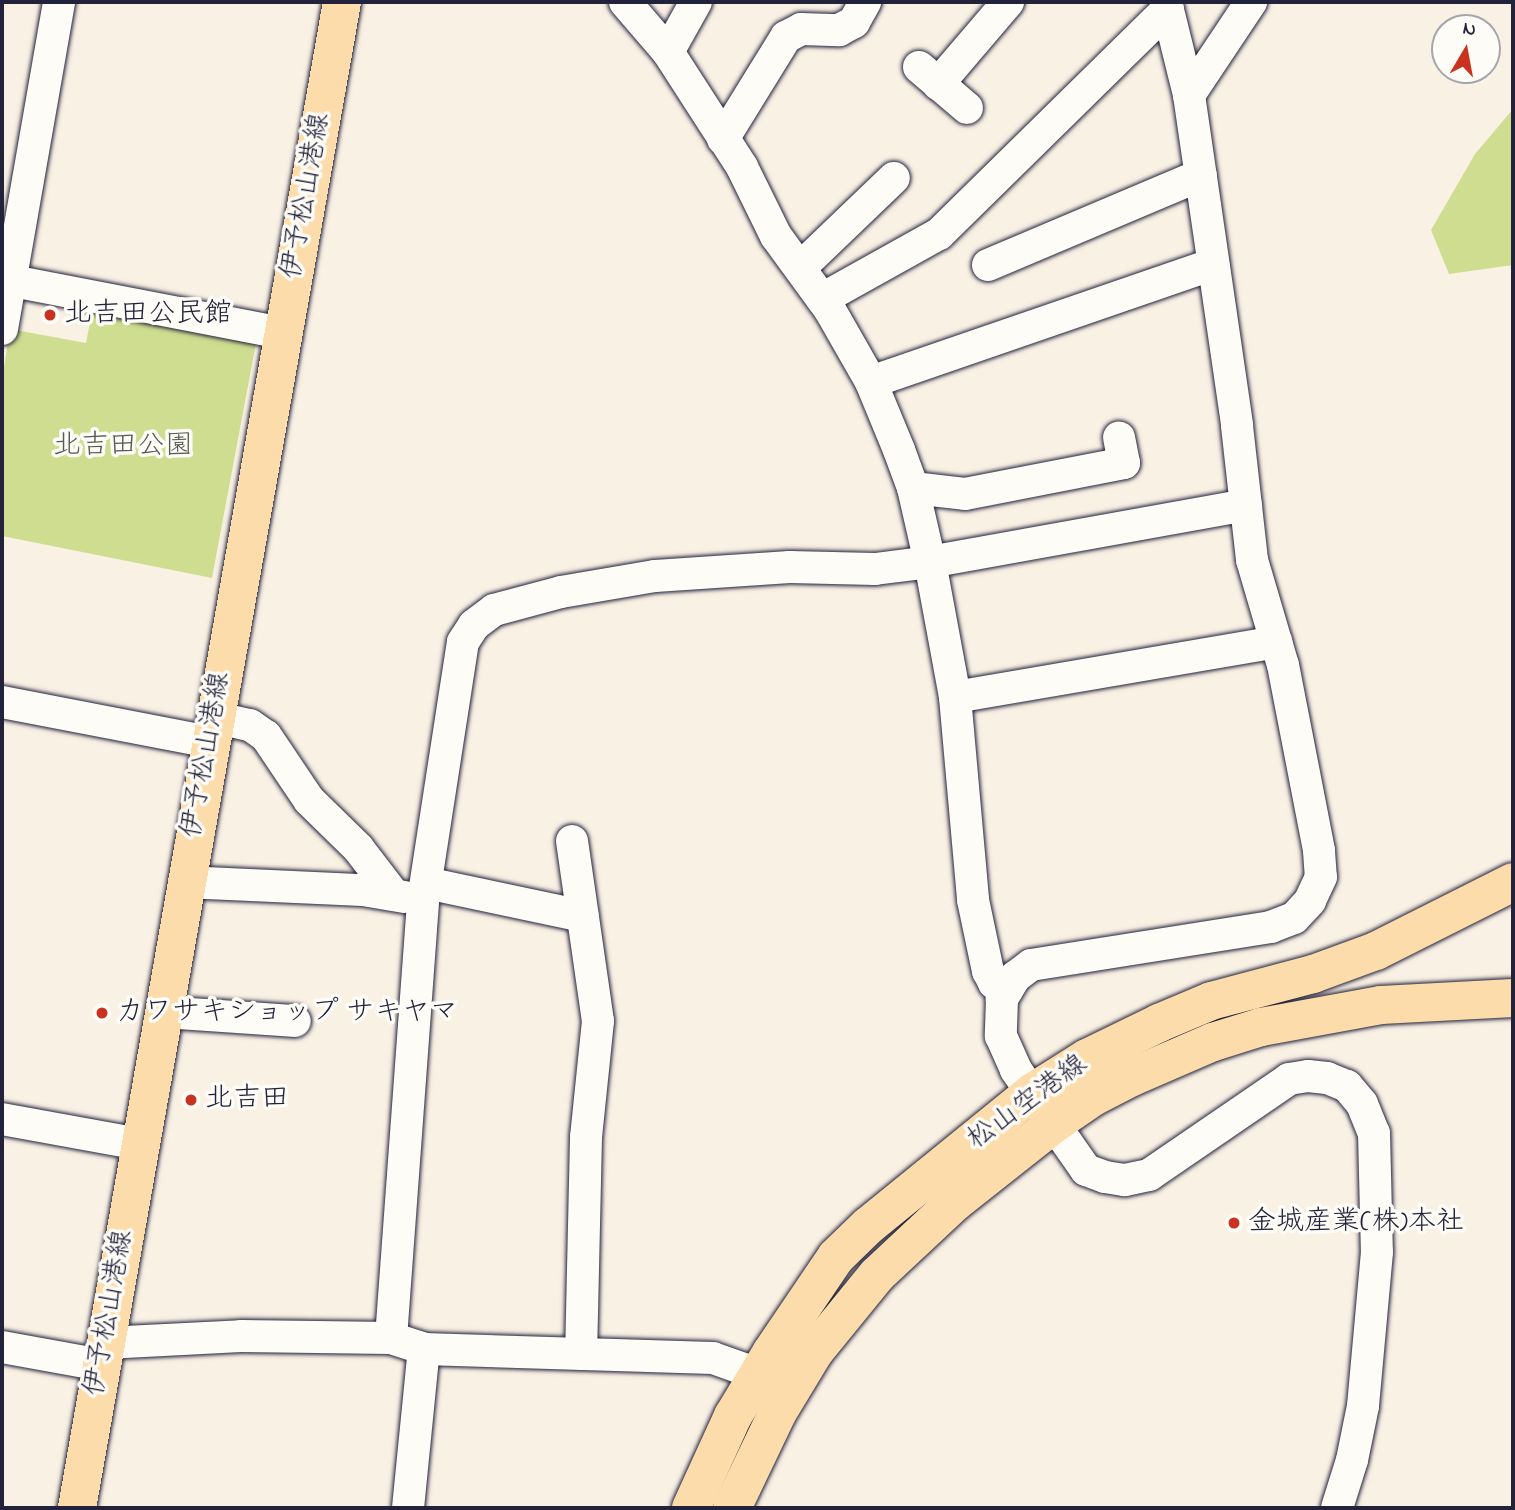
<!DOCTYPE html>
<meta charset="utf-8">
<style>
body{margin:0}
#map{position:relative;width:1515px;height:1510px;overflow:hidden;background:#faf1e5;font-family:"Indie Flower","Klee One",sans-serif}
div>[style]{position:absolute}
.green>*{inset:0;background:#cfdd90}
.roads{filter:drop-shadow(0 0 2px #22223b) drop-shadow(0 0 2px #22223b)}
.minor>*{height:32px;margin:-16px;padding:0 16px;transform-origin:16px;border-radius:16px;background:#fdfcf7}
.major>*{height:38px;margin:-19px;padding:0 19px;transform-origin:19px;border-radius:19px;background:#fddcac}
.dots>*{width:19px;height:19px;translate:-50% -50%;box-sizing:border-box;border:4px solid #fdfcf7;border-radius:50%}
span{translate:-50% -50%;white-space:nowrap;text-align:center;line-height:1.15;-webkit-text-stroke:7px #fdfcf7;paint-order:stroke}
.street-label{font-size:28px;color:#22223b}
.poi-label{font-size:28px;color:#22223b}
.left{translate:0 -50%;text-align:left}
.park-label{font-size:28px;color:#565a54}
.frame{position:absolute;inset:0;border:4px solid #22223b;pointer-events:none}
.north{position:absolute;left:1431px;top:14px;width:70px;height:70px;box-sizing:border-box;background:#fdfcf7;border:2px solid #a5a5ac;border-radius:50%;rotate:10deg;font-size:19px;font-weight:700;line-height:28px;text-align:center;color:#22223b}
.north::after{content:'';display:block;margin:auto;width:24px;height:32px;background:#c8321e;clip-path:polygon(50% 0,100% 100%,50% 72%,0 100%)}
</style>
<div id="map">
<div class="green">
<div style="clip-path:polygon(1513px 109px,1513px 265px,1449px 274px,1431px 230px,1475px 154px)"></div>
<div style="clip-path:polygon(92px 312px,256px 343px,212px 578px,2px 536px,2px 380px,10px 329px,86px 343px)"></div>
</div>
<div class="roads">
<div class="minor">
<div style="left:625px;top:2px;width:66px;rotate:49.3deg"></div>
<div style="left:668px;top:52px;width:137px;rotate:57.2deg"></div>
<div style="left:742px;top:167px;width:77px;rotate:63.8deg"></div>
<div style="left:776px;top:236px;width:92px;rotate:53.9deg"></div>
<div style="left:830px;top:310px;width:83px;rotate:60.3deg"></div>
<div style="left:871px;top:382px;width:74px;rotate:67.6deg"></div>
<div style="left:899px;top:450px;width:40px;rotate:69.8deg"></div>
<div style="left:913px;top:488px;width:76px;rotate:77.1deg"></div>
<div style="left:930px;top:562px;width:137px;rotate:79.5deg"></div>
<div style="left:955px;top:697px;width:204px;rotate:84.9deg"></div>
<div style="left:973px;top:900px;width:73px;rotate:78.1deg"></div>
<div style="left:988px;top:971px;width:13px;rotate:63deg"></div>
<div style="left:994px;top:983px;width:15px;rotate:28deg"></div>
<div style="left:1166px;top:2px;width:96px;rotate:76.1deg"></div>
<div style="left:1189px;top:95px;width:334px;rotate:81.7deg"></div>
<div style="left:1237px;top:426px;width:135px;rotate:83.6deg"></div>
<div style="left:1252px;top:560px;width:109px;rotate:73.6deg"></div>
<div style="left:1283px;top:665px;width:189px;rotate:79deg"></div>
<div style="left:1319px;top:851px;width:26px;rotate:86deg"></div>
<div style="left:1321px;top:877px;width:26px;rotate:115deg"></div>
<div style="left:1310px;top:901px;width:23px;rotate:133deg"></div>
<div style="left:1294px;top:918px;width:25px;rotate:159deg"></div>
<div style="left:1271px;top:927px;width:243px;rotate:171deg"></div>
<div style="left:1031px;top:965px;width:20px;rotate:143deg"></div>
<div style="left:1015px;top:977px;width:26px;rotate:121deg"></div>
<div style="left:1002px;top:999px;width:37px;rotate:92deg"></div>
<div style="left:1001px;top:1036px;width:37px;rotate:66deg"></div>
<div style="left:1016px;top:1070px;width:122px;rotate:55deg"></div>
<div style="left:1086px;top:1170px;width:20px;rotate:20deg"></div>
<div style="left:1105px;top:1177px;width:20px;rotate:9deg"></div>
<div style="left:1125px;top:1180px;width:25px;rotate:-12deg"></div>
<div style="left:1149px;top:1175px;width:170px;rotate:-34.4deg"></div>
<div style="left:1289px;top:1079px;width:19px;rotate:-9deg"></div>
<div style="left:1308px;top:1076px;width:19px;rotate:6deg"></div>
<div style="left:1327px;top:1078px;width:22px;rotate:22deg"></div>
<div style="left:1347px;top:1086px;width:23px;rotate:50deg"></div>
<div style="left:1362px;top:1104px;width:31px;rotate:68deg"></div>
<div style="left:1374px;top:1133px;width:119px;rotate:88.6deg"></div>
<div style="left:1377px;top:1252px;width:155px;rotate:95.2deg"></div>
<div style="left:1363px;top:1406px;width:55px;rotate:101.5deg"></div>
<div style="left:1352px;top:1460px;width:50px;rotate:107.4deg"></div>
<div style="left:668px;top:52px;width:57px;rotate:-60.8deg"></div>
<div style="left:919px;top:67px;width:63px;rotate:40.5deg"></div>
<div style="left:938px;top:84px;width:108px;rotate:-49.5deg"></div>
<div style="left:1189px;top:95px;width:112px;rotate:-56.3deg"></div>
<div style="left:723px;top:139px;width:120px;rotate:-58.3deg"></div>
<div style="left:786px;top:37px;width:17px;rotate:-28deg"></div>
<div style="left:801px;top:29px;width:38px;rotate:2deg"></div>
<div style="left:839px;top:30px;width:17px;rotate:-28deg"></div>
<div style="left:854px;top:22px;width:23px;rotate:-61deg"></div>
<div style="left:988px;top:265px;width:231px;rotate:-22.9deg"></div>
<div style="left:800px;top:268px;width:130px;rotate:-43.8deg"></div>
<div style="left:2px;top:279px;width:285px;rotate:10.9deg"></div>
<div style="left:822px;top:299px;width:134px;rotate:-29.1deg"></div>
<div style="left:939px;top:234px;width:321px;rotate:-44.5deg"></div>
<div style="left:2px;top:329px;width:332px;rotate:-80.1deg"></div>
<div style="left:871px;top:382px;width:362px;rotate:-19deg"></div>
<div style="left:913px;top:488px;width:52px;rotate:6.6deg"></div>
<div style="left:965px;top:494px;width:162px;rotate:-11deg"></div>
<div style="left:1124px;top:463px;width:26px;rotate:-101deg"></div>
<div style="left:955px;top:697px;width:326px;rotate:-9.7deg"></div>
<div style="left:2px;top:702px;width:211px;rotate:10.9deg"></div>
<div style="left:214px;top:717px;width:37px;rotate:13deg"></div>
<div style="left:250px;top:725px;width:19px;rotate:35deg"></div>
<div style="left:266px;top:736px;width:77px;rotate:56.1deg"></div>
<div style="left:309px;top:800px;width:69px;rotate:44.4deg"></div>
<div style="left:358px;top:848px;width:59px;rotate:52.5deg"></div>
<div style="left:572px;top:841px;width:182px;rotate:81.8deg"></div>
<div style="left:598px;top:1021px;width:117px;rotate:95.9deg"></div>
<div style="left:586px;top:1137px;width:217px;rotate:91.3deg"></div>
<div style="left:184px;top:882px;width:179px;rotate:2.6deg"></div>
<div style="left:363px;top:890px;width:42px;rotate:9.7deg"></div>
<div style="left:426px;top:883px;width:160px;rotate:11.9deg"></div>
<div style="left:162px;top:1012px;width:133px;rotate:3.9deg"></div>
<div style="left:2px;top:1119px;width:139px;rotate:10.3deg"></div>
<div style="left:391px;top:1338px;width:439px;rotate:-85.8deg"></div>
<div style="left:423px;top:900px;width:261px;rotate:-81.2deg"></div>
<div style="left:463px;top:642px;width:20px;rotate:-57deg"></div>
<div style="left:474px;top:625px;width:25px;rotate:-37deg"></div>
<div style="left:494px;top:610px;width:69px;rotate:-15deg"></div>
<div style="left:561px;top:592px;width:95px;rotate:-9.7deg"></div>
<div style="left:655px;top:576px;width:135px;rotate:-3.8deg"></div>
<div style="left:790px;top:567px;width:85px;rotate:1.3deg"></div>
<div style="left:875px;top:569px;width:55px;rotate:-7.3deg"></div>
<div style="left:930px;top:562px;width:321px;rotate:-10.2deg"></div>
<div style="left:105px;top:1343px;width:136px;rotate:-2.9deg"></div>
<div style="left:241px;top:1336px;width:150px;rotate:0.8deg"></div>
<div style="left:391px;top:1338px;width:35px;rotate:18deg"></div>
<div style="left:424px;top:1349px;width:289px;rotate:1.8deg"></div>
<div style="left:713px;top:1358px;width:48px;rotate:19.6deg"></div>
<div style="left:2px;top:1347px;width:101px;rotate:10.3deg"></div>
<div style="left:408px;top:1508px;width:160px;rotate:-84.3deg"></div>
</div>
<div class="major">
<div style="left:77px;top:1508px;width:1529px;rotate:-80.02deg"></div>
<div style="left:691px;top:1508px;width:101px;rotate:-65.5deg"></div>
<div style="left:733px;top:1416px;width:74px;rotate:-58.9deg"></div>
<div style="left:771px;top:1353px;width:116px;rotate:-55.9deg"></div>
<div style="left:836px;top:1257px;width:45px;rotate:-44.1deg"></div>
<div style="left:868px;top:1226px;width:213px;rotate:-39.1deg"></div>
<div style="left:1033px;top:1092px;width:64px;rotate:-32.2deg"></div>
<div style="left:1087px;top:1058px;width:80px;rotate:-25.9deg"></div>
<div style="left:1159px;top:1023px;width:56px;rotate:-22.9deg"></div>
<div style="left:1211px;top:1001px;width:106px;rotate:-14.8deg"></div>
<div style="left:1313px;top:974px;width:67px;rotate:-20.1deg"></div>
<div style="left:1376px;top:951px;width:153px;rotate:-26.7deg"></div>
<div style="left:732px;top:1508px;width:106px;rotate:-64.4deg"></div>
<div style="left:778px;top:1412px;width:71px;rotate:-58.8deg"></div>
<div style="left:815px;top:1351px;width:98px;rotate:-50.8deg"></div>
<div style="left:877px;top:1275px;width:107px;rotate:-43.1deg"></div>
<div style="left:955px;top:1202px;width:127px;rotate:-38.3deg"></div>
<div style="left:1055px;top:1123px;width:46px;rotate:-34.4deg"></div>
<div style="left:1093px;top:1097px;width:44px;rotate:-27.1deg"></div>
<div style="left:1132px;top:1077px;width:88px;rotate:-23.4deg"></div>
<div style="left:1213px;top:1042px;width:50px;rotate:-17.4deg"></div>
<div style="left:1261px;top:1027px;width:122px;rotate:-10.4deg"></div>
<div style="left:1381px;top:1005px;width:132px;rotate:-3deg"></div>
</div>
</div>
<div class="dots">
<div style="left:50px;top:315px;background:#c8321e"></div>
<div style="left:102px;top:1013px;background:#c8321e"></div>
<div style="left:191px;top:1100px;background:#c8321e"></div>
<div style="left:1234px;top:1223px;background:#c8321e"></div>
</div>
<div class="street-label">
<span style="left:307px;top:196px;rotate:-80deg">伊予松山港線</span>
<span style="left:207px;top:755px;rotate:-80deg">伊予松山港線</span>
<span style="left:1028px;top:1103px;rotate:-36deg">松山空港線</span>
<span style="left:110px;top:1313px;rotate:-80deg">伊予松山港線</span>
</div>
<div class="poi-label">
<span class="left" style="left:64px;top:315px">北吉田公民館</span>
<span class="left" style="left:116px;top:1013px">カワサキショップ サキヤマ</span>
<span class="left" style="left:205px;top:1100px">北吉田</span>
<span class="left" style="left:1248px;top:1223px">金城産業(株)本社</span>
</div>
<div class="park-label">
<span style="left:123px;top:447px">北吉田公園</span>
</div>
<div class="frame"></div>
<div class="north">N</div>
</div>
